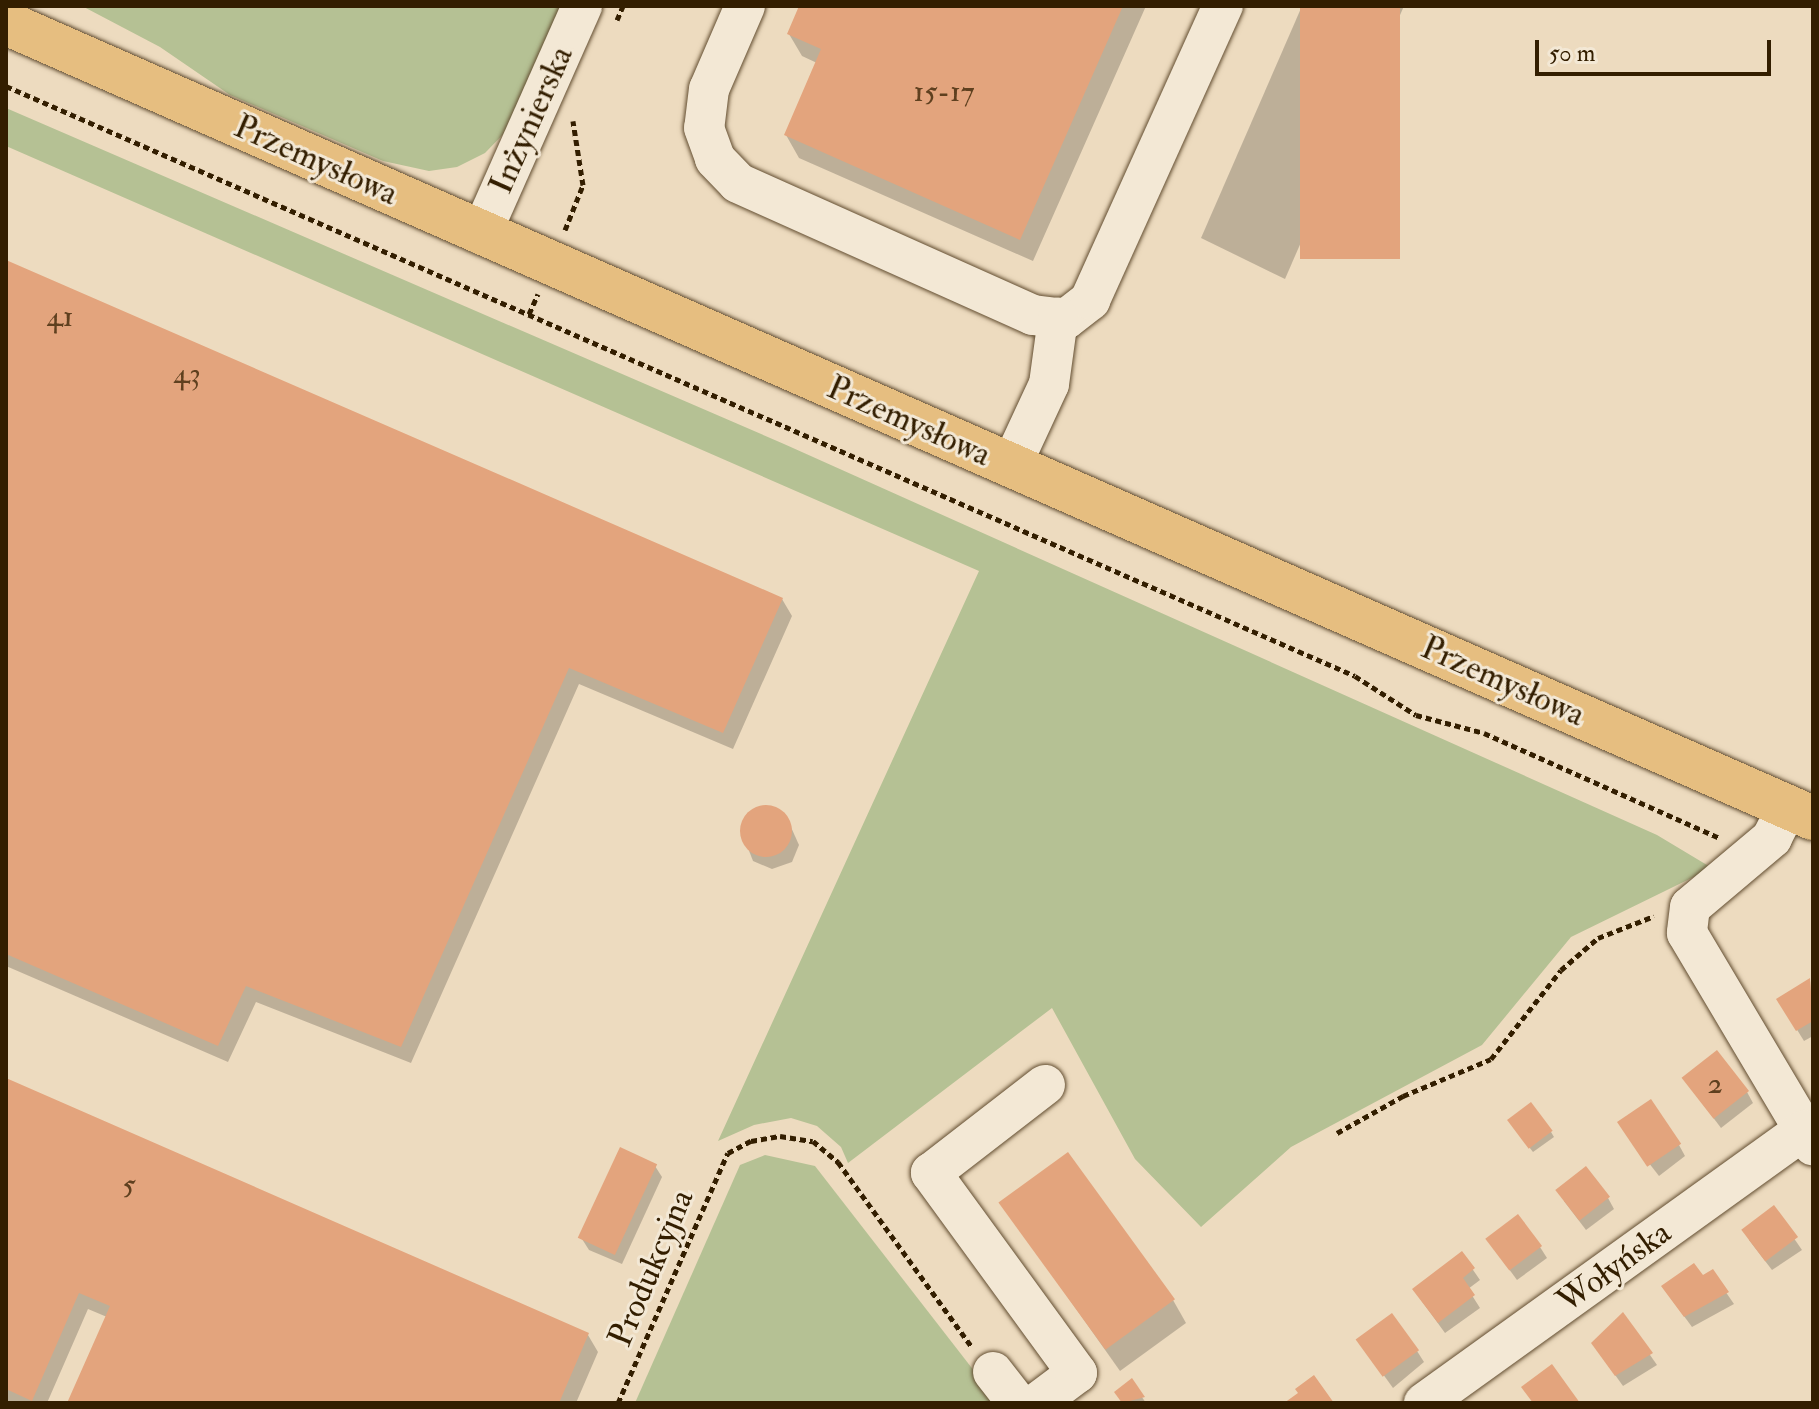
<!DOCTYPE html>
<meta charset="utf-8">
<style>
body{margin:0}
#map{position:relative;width:1819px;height:1409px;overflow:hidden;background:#eddbbf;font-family:"IM FELL Double Pica",serif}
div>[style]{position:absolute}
.green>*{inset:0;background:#b5c194}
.shadow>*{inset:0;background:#0003}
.building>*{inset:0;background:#e3a47d;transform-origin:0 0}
.round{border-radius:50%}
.path>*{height:5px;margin-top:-2.5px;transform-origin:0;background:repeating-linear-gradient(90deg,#331e00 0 6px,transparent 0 10px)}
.roads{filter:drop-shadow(0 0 2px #624d30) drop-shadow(0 0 2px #624d30)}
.minor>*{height:40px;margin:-20px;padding:0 20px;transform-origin:20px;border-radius:20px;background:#f3e8d5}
.major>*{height:44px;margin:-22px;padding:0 22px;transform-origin:22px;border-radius:22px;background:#e6be80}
span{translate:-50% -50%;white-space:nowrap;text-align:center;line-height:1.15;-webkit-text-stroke:6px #f3e8d5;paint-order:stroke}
.number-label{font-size:30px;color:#5f401f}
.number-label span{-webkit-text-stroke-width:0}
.street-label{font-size:34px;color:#331e00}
.frame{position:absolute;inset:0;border:8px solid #331e00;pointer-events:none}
.scale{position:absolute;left:1535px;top:40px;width:236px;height:36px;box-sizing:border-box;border:4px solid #331e00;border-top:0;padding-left:10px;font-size:24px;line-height:28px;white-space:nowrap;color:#331e00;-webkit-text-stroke:6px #f3e8d5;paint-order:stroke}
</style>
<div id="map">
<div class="green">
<div style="clip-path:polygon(82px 6px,564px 6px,515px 122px,485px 153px,457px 167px,429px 171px,383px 161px,230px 95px,160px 47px)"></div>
<div style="clip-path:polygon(6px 108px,784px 444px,1657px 835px,1712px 868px,1571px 937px,1482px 1045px,1291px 1147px,1201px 1227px,1135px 1159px,1052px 1008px,848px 1163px,841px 1147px,817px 1126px,791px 1118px,754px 1125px,718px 1141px,979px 571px,6px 146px)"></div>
<div style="clip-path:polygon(765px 1155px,815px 1166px,999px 1403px,635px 1403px,740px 1165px)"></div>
</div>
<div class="shadow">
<div style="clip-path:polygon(801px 6px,1146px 6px,1033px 261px,799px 158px,786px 135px,817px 63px,802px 56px,789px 34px)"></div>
<div style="clip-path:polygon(1302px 6px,1404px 6px,1285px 279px,1201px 238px)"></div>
<div style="clip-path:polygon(6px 262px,782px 599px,792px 616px,733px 749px,579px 684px,411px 1063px,256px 1002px,228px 1062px,6px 966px)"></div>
<div style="clip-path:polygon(764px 806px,786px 816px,799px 845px,792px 862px,772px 869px,753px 861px,741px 830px,748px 813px)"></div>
<div style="clip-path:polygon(1810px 980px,1813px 1036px,1804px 1041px,1778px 999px)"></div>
<div style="clip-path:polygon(1684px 1079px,1747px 1092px,1753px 1103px,1721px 1128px)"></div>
<div style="clip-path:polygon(6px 1080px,588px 1335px,598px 1352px,576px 1403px,69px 1403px,107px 1317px,88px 1309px,47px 1403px,6px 1401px)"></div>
<div style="clip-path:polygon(1512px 1125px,1551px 1132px,1554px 1137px,1533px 1152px)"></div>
<div style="clip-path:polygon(1627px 1135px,1679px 1145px,1685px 1156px,1659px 1176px)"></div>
<div style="clip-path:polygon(655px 1166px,662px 1177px,622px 1264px,589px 1250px,582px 1239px)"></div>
<div style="clip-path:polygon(1608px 1198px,1614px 1209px,1586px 1230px,1564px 1201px)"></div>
<div style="clip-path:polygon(1002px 1204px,1173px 1300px,1186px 1323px,1120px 1371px)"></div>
<div style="clip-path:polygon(1773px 1208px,1802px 1250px,1772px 1270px,1749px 1240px)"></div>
<div style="clip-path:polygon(1540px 1247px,1547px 1258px,1517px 1280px,1495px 1250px)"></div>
<div style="clip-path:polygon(1462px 1254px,1480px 1280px,1468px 1289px,1480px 1308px,1445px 1333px,1421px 1300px)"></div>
<div style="clip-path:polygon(1712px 1272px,1734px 1304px,1692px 1327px,1670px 1297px)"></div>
<div style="clip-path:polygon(1623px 1316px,1657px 1365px,1623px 1386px,1600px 1354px)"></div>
<div style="clip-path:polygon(1359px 1341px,1417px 1351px,1424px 1362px,1393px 1388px)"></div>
<div style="clip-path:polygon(1131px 1381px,1146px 1403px,1124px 1403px,1117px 1392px)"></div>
</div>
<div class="building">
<div style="clip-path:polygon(799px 6px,1123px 6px,1020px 240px,784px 135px,821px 49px,787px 34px)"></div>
<div style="left:1300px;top:6px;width:100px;height:253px"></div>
<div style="clip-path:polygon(6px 260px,783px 598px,723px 733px,569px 668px,401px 1047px,246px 986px,218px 1046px,6px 954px)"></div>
<div class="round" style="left:740px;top:805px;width:52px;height:52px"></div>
<div style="clip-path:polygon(1810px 978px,1813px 1021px,1796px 1031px,1776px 999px)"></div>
<div style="left:1717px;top:1050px;width:52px;height:45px;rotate:52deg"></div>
<div style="clip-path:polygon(6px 1078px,589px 1333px,559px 1403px,67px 1403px,110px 1306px,79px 1293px,32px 1401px,6px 1389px)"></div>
<div style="left:1651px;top:1099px;width:54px;height:41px;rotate:56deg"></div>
<div style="left:1531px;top:1102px;width:36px;height:30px;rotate:53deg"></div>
<div style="left:620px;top:1147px;width:41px;height:100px;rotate:25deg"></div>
<div style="left:1068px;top:1152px;width:182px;height:86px;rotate:54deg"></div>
<div style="left:1586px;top:1166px;width:39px;height:39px;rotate:52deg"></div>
<div style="left:1774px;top:1205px;width:40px;height:41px;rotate:53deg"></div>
<div style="left:1518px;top:1214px;width:40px;height:41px;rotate:53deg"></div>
<div style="clip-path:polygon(1462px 1251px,1475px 1268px,1463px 1278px,1475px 1295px,1438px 1323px,1412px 1289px)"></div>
<div style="clip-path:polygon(1694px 1263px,1703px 1275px,1713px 1269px,1729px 1292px,1684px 1317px,1661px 1286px)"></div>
<div style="clip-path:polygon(1623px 1312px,1653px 1353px,1615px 1376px,1591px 1343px)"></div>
<div style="left:1392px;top:1313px;width:46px;height:45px;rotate:54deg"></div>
<div style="clip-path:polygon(1552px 1364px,1580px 1403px,1533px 1403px,1521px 1387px)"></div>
<div style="clip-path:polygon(1314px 1375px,1334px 1403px,1284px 1403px,1298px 1393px,1295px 1389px)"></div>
<div style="clip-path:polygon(1132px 1378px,1145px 1397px,1122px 1403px,1114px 1392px)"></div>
</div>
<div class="path">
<div style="left:617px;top:20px;width:15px;rotate:-67deg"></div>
<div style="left:6px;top:86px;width:1472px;rotate:23.62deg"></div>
<div style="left:1355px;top:676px;width:72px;rotate:32.6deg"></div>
<div style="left:1416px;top:715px;width:70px;rotate:14.8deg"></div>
<div style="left:1484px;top:733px;width:258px;rotate:24deg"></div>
<div style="left:565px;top:230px;width:48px;rotate:-68.2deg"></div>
<div style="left:583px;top:185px;width:65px;rotate:-98.9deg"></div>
<div style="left:529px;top:314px;width:22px;rotate:-66deg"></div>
<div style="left:1337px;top:1133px;width:76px;rotate:-29.3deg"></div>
<div style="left:1403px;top:1096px;width:95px;rotate:-22.8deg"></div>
<div style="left:1491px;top:1059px;width:113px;rotate:-51.8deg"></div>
<div style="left:1561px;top:970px;width:49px;rotate:-40.9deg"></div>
<div style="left:1598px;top:938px;width:60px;rotate:-21.4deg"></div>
<div style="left:618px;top:1403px;width:273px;rotate:-66.3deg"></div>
<div style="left:728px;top:1153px;width:26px;rotate:-28deg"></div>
<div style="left:751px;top:1141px;width:29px;rotate:-10deg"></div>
<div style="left:780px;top:1136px;width:33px;rotate:9deg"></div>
<div style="left:813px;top:1141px;width:33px;rotate:40deg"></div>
<div style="left:838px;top:1162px;width:228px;rotate:54.1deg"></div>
</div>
<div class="roads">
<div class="minor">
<div style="left:745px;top:6px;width:90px;rotate:113.4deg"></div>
<div style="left:709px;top:89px;width:39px;rotate:97deg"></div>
<div style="left:704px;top:128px;width:33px;rotate:70deg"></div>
<div style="left:715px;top:159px;width:33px;rotate:46deg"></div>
<div style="left:738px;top:183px;width:323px;rotate:24.1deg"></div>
<div style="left:1033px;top:315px;width:33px;rotate:7deg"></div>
<div style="left:1066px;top:319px;width:31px;rotate:-38deg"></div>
<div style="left:1090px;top:300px;width:323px;rotate:-65.7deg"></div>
<div style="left:481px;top:234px;width:249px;rotate:-66.1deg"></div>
<div style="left:1011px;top:466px;width:90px;rotate:-65.1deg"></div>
<div style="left:1049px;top:384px;width:67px;rotate:-82.2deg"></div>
<div style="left:1788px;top:806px;width:36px;rotate:117deg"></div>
<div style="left:1772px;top:838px;width:107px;rotate:139.9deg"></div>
<div style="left:1690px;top:907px;width:26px;rotate:97deg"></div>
<div style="left:1687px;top:933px;width:247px;rotate:59.3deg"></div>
<div style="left:993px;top:1372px;width:39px;rotate:52deg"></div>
<div style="left:1037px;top:1403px;width:50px;rotate:-36.9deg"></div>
<div style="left:1077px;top:1373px;width:248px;rotate:-126.1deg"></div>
<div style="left:931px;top:1173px;width:144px;rotate:-37.7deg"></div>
<div style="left:1424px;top:1403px;width:468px;rotate:-35.7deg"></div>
</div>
<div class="major">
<div style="left:6px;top:23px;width:1974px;rotate:23.75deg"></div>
</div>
</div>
<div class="number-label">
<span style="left:944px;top:92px">15-17</span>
<span style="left:60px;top:317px">41</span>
<span style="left:187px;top:374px">43</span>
<span style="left:1715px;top:1084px">2</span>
<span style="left:129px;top:1185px">5</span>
</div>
<div class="street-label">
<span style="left:531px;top:120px;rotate:-66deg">Inżynierska</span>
<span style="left:316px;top:160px;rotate:24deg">Przemysłowa</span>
<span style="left:909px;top:421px;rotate:24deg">Przemysłowa</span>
<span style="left:1503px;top:681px;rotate:24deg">Przemysłowa</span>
<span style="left:1614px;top:1267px;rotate:-36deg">Wołyńska</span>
<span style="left:651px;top:1268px;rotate:-67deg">Produkcyjna</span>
</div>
<div class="frame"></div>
<div class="scale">50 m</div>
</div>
